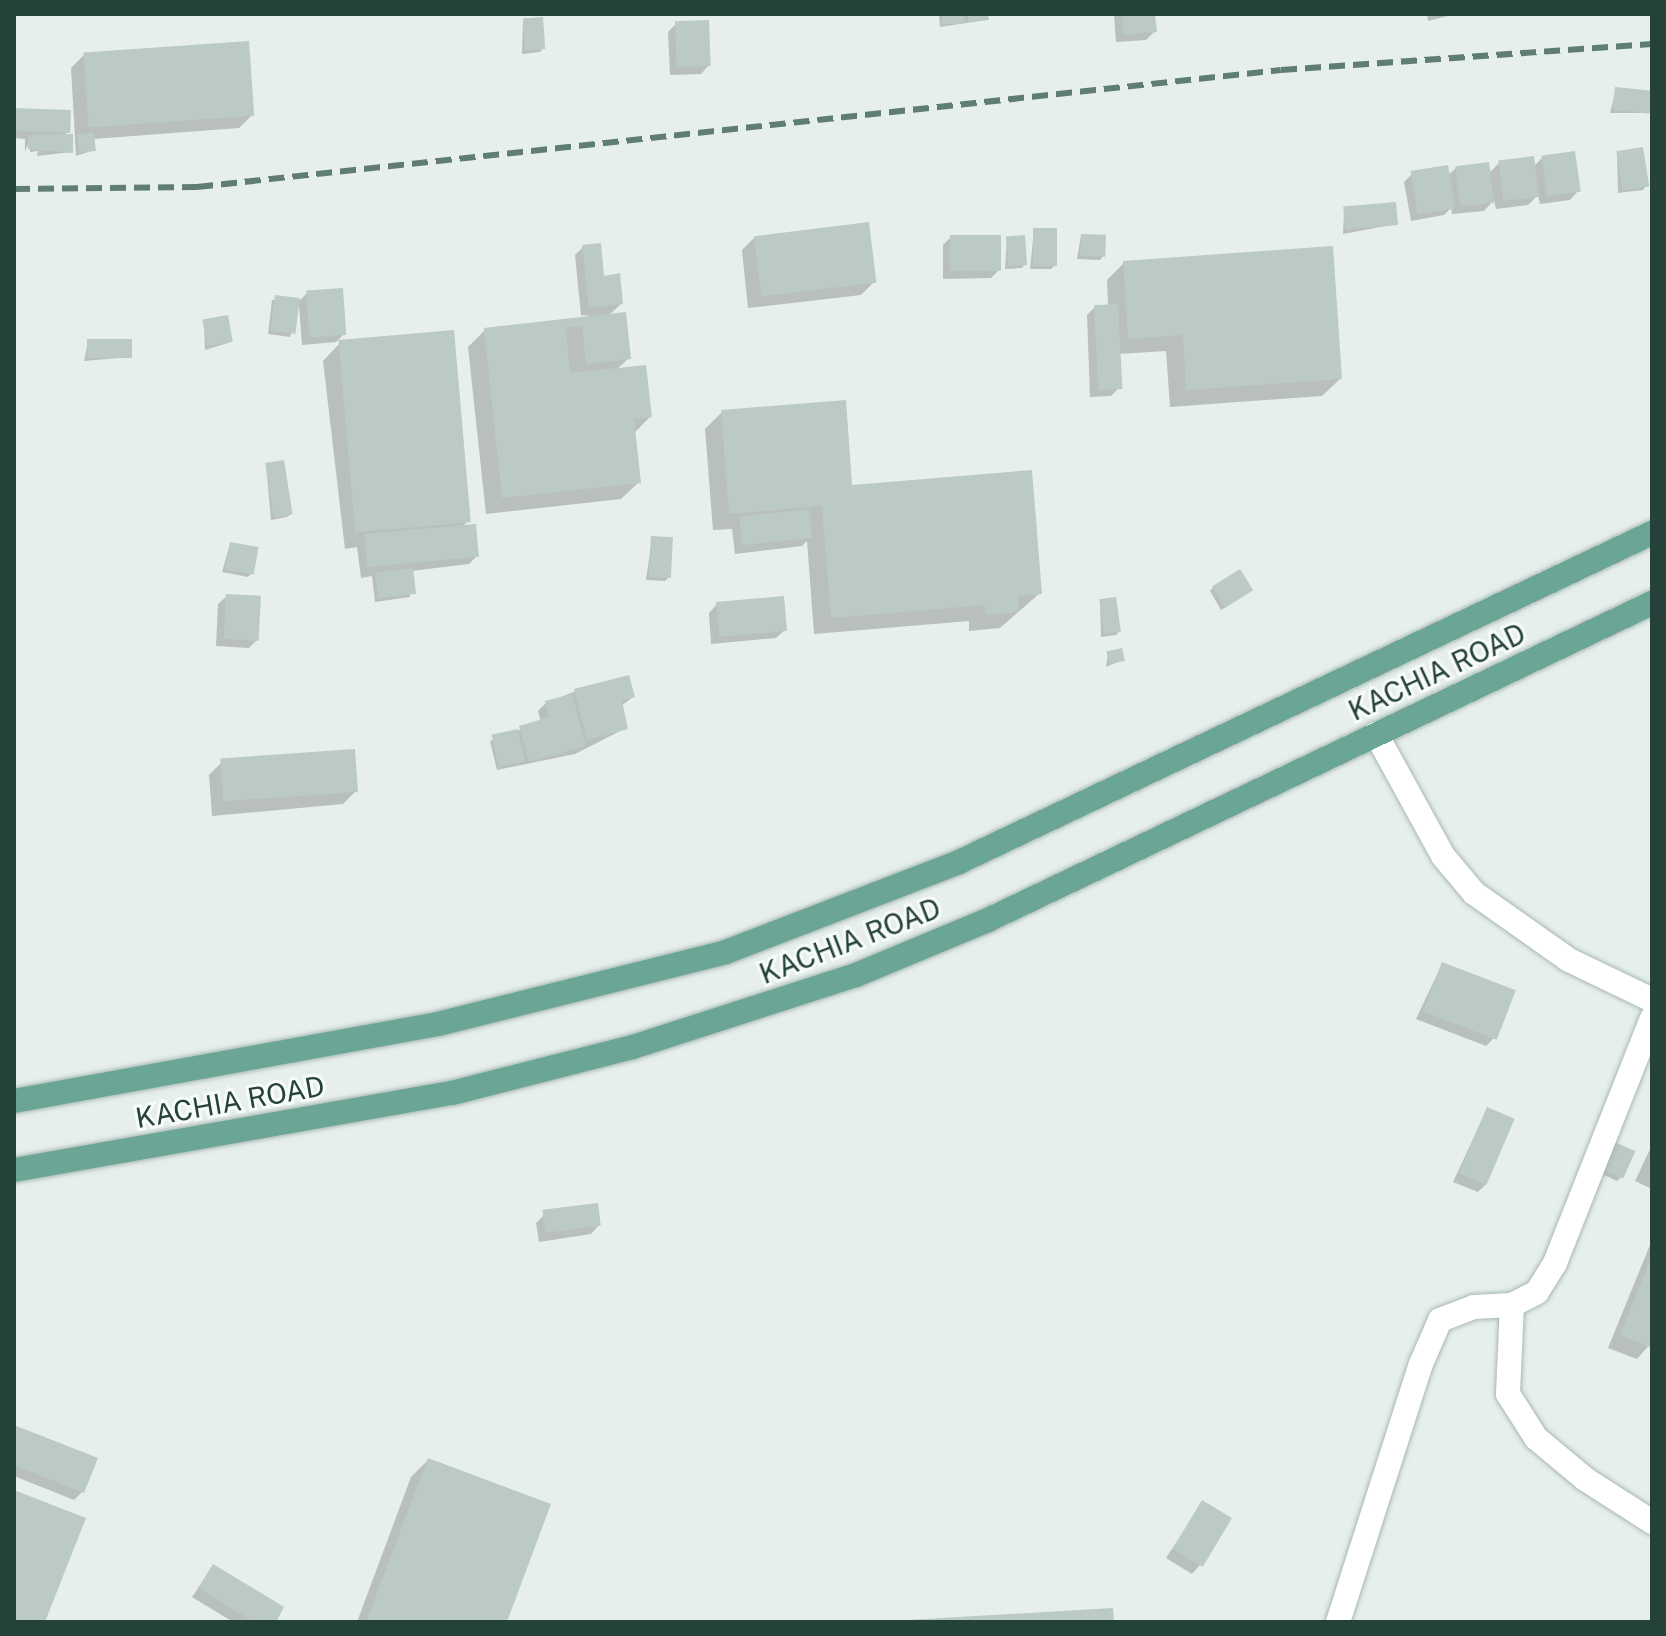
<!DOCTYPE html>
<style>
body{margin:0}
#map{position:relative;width:1666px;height:1636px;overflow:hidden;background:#e6efeb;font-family:"Public Sans",sans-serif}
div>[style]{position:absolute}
.shadow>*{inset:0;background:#0003}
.building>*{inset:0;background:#bbcac4;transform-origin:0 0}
.roads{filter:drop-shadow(0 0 2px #a8b8b2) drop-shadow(0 0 2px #a8b8b2)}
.street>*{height:24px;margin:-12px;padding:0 12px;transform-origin:12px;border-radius:12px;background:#fff}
.primary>*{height:24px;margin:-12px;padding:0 12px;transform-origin:12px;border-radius:12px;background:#6aa596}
.rail>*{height:6px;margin-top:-3px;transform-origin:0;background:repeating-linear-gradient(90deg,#5f7d75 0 16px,transparent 0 24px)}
span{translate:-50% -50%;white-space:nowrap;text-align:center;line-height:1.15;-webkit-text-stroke:6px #f7fbf9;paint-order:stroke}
.street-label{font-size:28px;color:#24423a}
.frame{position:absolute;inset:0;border:16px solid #24423a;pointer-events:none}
</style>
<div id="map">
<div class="shadow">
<div style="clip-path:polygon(939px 14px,986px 14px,986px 20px,940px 27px)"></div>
<div style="clip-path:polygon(1114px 14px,1153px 14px,1154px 32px,1146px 40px,1116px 42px)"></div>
<div style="clip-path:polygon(1427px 14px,1456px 14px,1428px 21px)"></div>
<div style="clip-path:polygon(523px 21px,543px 48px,540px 52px,522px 54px)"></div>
<div style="clip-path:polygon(676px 24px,709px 65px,701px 74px,670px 75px,668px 32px)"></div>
<div style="clip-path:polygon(84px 55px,252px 115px,239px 128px,93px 139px,94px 150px,76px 156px,71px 68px)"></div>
<div style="clip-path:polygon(1616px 89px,1649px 113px,1610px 113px)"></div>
<div style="clip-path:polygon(14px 110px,68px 132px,63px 136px,71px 152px,37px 156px,38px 151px,30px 152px,30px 139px,25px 152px,25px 139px,14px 138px)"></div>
<div style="clip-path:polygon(1617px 152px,1646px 186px,1643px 190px,1618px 193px)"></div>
<div style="clip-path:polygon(1542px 158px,1578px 191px,1570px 200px,1540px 204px,1538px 195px,1528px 205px,1496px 209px,1494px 200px,1484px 211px,1452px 214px,1451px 208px,1444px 215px,1411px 221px,1404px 182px,1412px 174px,1447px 176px,1456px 168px,1489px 173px,1499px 163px,1533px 167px)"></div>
<div style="clip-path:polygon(1344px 211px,1396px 224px,1343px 234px)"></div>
<div style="clip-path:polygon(1034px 230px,1055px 265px,1051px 269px,1030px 269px)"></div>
<div style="clip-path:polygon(1081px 236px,1103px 256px,1100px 260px,1077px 259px)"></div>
<div style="clip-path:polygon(755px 237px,874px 282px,861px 295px,748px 308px,742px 250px)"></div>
<div style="clip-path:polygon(951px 237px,999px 270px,991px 278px,943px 279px,943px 245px)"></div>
<div style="clip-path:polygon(1007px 238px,1025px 264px,1022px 268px,1005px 269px)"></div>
<div style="clip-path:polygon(583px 247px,621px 304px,608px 316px,629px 358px,616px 370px,650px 417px,634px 433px,639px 482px,621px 499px,486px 514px,468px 347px,485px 330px,602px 317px,581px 315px,575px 255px)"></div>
<div style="clip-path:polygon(1124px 263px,1340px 379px,1322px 396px,1170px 407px,1166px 351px,1118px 354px,1119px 388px,1111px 396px,1090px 397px,1087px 315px,1095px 307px,1108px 306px,1107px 280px)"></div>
<div style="clip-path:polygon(307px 293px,344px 334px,336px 342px,302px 345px,299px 306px,290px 337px,268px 334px,272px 300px,300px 300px)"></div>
<div style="clip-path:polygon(204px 322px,231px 342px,205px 350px)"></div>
<div style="clip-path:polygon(88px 342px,130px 357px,84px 361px)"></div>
<div style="clip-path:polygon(340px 343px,468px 521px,461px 528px,477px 556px,469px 564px,411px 571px,410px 597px,375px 602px,372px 576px,361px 578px,357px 547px,345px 549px,323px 361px)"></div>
<div style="clip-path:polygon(722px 412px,851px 487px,1040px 593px,1000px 628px,969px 631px,969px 621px,814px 634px,807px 541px,802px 546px,735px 554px,732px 529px,713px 530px,705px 429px)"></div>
<div style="clip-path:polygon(266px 465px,291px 514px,287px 517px,271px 520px)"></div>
<div style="clip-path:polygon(652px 538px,669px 577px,665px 581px,646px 580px)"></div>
<div style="clip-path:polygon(230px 544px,252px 573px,248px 577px,222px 572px)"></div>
<div style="clip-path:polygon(1213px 588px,1247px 593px,1221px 610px,1210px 591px)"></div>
<div style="clip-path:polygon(227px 596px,257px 640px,249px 648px,216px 646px,218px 604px)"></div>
<div style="clip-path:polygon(1100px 602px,1119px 631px,1116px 635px,1101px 637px)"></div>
<div style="clip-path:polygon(717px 604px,785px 630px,776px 638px,711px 644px,709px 613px)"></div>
<div style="clip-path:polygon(1108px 654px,1122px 660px,1106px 667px)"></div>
<div style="clip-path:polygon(576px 691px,633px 697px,621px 706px,626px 728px,575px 754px,497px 770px,490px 741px,541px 722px,538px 711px,546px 703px)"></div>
<div style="clip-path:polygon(222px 762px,356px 791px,343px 804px,212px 816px,209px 775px)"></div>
<div style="clip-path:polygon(1442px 964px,1494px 1038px,1486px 1046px,1416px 1019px)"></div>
<div style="clip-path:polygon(1487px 1109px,1486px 1184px,1478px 1192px,1453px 1182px)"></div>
<div style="clip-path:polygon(1605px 1145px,1621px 1177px,1617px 1181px,1594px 1170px)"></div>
<div style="clip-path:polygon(1652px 1145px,1652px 1189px,1635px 1181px)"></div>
<div style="clip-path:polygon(544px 1215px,599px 1225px,591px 1234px,539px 1242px,536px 1223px)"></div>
<div style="clip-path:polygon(1652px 1240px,1652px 1342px,1637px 1359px,1608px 1348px)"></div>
<div style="clip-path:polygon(14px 1427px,82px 1492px,74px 1500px,14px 1476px)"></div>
<div style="clip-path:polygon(428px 1460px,504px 1622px,357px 1622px,411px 1477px)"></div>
<div style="clip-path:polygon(1202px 1503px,1200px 1565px,1192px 1574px,1166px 1558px)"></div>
<div style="clip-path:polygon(213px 1567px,273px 1622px,233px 1622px,192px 1597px)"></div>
</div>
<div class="building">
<div style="left:942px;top:14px;width:22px;height:10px"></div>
<div style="clip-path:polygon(968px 14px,988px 14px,989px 20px,968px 22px)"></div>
<div style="clip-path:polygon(1122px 14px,1155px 14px,1157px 32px,1123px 35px)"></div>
<div style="left:543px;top:17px;width:32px;height:20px;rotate:86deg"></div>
<div style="left:709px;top:20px;width:46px;height:34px;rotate:88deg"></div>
<div style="left:249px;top:41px;width:75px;height:166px;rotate:86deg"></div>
<div style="left:1615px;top:87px;width:37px;height:23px;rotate:6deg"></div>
<div style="left:14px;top:108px;width:57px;height:23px;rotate:2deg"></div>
<div style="left:94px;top:133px;width:18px;height:17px;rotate:84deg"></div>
<div style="clip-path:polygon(73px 134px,73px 153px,28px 149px,28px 135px)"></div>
<div style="left:1643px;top:147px;width:40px;height:27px;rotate:81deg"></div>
<div style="left:1575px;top:151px;width:41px;height:34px;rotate:82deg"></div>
<div style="left:1534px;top:156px;width:41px;height:36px;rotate:83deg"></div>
<div style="left:1489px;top:162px;width:41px;height:34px;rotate:83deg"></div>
<div style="left:1448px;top:165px;width:44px;height:38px;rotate:81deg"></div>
<div style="left:1396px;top:202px;width:23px;height:53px;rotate:85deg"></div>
<div style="left:869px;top:222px;width:61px;height:116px;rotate:83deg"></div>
<div style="left:1033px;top:228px;width:24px;height:38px"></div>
<div style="left:1081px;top:234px;width:25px;height:22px;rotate:2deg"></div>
<div style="left:950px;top:235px;width:51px;height:36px"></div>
<div style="left:1025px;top:235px;width:30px;height:19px;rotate:86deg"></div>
<div style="clip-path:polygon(601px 243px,604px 276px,620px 273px,623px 304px,589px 308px,582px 245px)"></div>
<div style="clip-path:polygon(1333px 246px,1342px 379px,1186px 390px,1183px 335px,1128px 339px,1123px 261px)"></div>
<div style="left:343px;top:288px;width:47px;height:37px;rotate:86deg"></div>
<div style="left:275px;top:295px;width:25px;height:36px;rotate:7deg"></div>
<div style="left:1118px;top:304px;width:85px;height:24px;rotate:87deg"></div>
<div style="clip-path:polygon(626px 312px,631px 359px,586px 364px,582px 326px,566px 328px,570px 373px,646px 365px,652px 417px,634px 419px,641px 483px,502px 498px,484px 328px)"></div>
<div style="left:228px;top:315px;width:27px;height:26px;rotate:80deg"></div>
<div style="left:454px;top:330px;width:193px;height:116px;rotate:85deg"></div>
<div style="left:132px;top:339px;width:19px;height:45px;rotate:90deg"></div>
<div style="clip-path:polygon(846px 400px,852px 485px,1032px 470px,1042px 594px,1018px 596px,1019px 612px,986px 615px,985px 605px,831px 618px,822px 506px,729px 514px,721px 410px)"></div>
<div style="left:284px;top:460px;width:55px;height:19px;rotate:81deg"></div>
<div style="left:809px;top:509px;width:29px;height:70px;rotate:84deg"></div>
<div style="left:476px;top:524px;width:33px;height:112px;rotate:85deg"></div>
<div style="left:651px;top:536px;width:22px;height:41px;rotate:3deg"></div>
<div style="left:230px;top:542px;width:29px;height:28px;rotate:10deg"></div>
<div style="left:413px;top:568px;width:26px;height:38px;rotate:83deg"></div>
<div style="left:1240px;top:569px;width:25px;height:33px;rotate:58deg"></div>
<div style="left:226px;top:594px;width:35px;height:45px;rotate:3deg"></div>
<div style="left:784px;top:596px;width:35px;height:68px;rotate:85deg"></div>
<div style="left:1116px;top:597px;width:35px;height:17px;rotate:82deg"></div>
<div style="left:1122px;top:648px;width:13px;height:16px;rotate:77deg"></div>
<div style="clip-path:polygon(629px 675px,635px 697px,622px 701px,628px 729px,587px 740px,574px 689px)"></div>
<div style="clip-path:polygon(572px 694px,586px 746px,529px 762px,519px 726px,549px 717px,545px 701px)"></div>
<div style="left:518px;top:729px;width:33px;height:27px;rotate:78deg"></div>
<div style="left:355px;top:749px;width:43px;height:135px;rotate:86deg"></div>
<div style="left:1442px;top:962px;width:79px;height:53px;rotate:21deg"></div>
<div style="left:1487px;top:1107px;width:30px;height:72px;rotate:23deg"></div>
<div style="left:1608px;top:1139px;width:30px;height:30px;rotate:24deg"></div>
<div style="left:598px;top:1203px;width:23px;height:56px;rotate:83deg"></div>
<div style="clip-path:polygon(1652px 1255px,1652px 1348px,1620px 1335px)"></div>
<div style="clip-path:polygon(14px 1425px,98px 1458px,84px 1493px,14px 1465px)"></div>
<div style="clip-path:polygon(428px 1458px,551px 1504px,507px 1622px,366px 1622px)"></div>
<div style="clip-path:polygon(14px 1490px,86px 1518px,45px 1622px,14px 1622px)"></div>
<div style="left:1202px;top:1500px;width:35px;height:57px;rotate:31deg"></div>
<div style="clip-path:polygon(213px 1564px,284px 1607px,276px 1622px,254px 1622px,198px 1588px)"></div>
<div style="clip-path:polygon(1113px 1608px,1114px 1622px,908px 1622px,908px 1620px)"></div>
</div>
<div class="roads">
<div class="street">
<div style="left:1376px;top:734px;width:139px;rotate:61.2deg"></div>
<div style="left:1443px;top:856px;width:48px;rotate:50deg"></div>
<div style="left:1474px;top:893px;width:116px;rotate:35.2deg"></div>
<div style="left:1569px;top:960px;width:92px;rotate:25.7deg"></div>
<div style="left:1512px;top:1305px;width:89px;rotate:92.6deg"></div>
<div style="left:1508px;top:1394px;width:52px;rotate:57.5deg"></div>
<div style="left:1536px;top:1438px;width:64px;rotate:39.9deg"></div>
<div style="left:1585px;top:1479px;width:80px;rotate:32.7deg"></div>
<div style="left:1338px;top:1622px;width:271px;rotate:-72.2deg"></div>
<div style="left:1421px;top:1364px;width:48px;rotate:-66.6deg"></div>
<div style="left:1440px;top:1320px;width:36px;rotate:-21deg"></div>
<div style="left:1474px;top:1307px;width:38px;rotate:-3deg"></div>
<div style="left:1512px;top:1305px;width:28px;rotate:-27deg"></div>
<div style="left:1537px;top:1292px;width:34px;rotate:-58deg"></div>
<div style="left:1555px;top:1263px;width:264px;rotate:-68.4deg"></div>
</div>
<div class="primary">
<div style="left:14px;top:1101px;width:431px;rotate:-10.3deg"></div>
<div style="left:438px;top:1024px;width:297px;rotate:-14deg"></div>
<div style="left:726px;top:952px;width:250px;rotate:-21.1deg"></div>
<div style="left:959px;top:862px;width:767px;rotate:-25.4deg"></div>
<div style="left:14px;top:1170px;width:445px;rotate:-10deg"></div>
<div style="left:452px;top:1093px;width:187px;rotate:-14.3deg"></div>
<div style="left:633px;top:1047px;width:234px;rotate:-17.9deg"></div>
<div style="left:856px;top:975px;width:143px;rotate:-22.6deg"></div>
<div style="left:988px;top:920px;width:736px;rotate:-25.52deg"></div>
</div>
</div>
<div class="rail">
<div style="left:14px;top:189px;width:183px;rotate:-0.6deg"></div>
<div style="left:197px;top:187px;width:1090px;rotate:-6.16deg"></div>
<div style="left:1281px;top:70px;width:372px;rotate:-4deg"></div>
</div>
<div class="street-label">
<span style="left:1437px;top:672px;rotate:-25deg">KACHIA ROAD</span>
<span style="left:850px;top:941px;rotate:-21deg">KACHIA ROAD</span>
<span style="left:230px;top:1102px;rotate:-10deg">KACHIA ROAD</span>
</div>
<div class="frame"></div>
</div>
